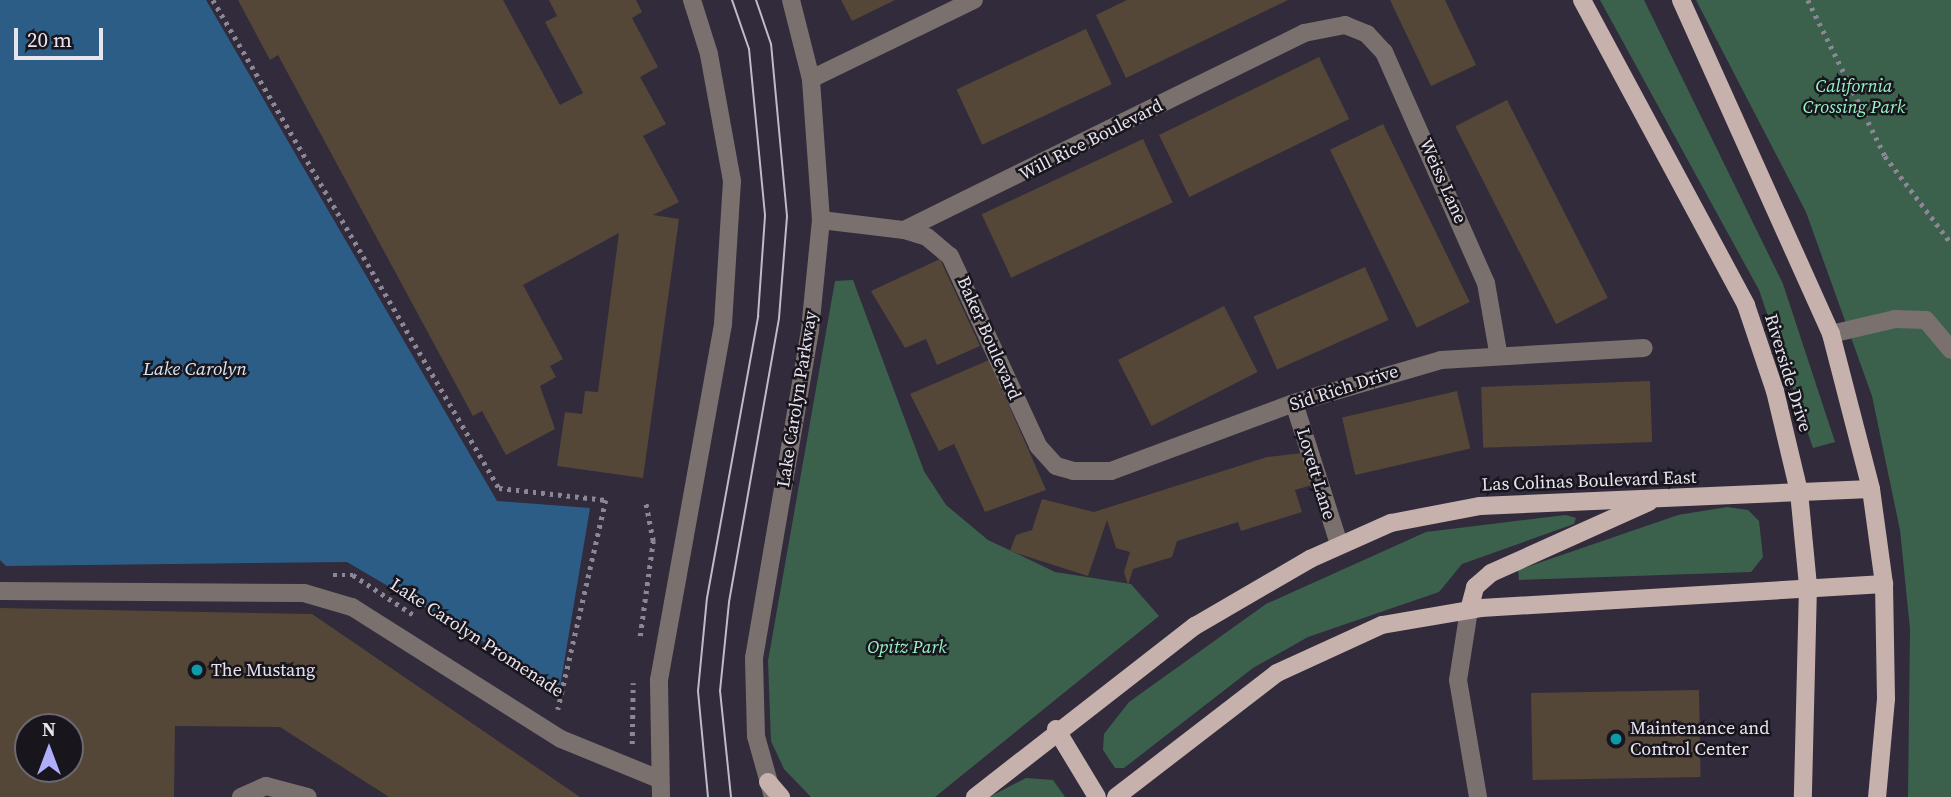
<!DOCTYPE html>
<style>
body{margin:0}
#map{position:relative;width:1951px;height:797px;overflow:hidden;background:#312b3b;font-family:"Source Serif 4",serif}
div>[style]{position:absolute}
.green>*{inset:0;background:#3b614d}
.water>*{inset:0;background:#2c5d87}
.building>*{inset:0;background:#544738;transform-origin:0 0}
.path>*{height:4.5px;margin-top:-2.25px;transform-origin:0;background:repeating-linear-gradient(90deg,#8c8794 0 3.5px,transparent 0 8.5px)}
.minor>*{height:18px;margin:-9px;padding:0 9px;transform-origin:9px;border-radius:9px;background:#7a706e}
.major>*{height:18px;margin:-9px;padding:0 9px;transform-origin:9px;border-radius:9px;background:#c6b1ad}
.tram>*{height:2px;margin:-1px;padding:0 1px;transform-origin:1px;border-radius:1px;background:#bfbbc7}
.dots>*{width:19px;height:19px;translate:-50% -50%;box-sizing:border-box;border:4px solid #18151d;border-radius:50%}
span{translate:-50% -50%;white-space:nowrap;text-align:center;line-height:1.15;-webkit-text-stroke:5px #18151d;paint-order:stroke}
.park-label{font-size:18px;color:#94f6c4;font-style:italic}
.street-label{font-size:18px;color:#e7e4ee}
.poi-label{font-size:18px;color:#e7e4ee}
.left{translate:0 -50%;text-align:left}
.water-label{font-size:19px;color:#d8e6f3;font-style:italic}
.north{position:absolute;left:14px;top:713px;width:70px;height:70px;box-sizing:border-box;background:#18151d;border:2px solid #6b6871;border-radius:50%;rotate:0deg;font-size:19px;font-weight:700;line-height:28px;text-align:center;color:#e7e4ee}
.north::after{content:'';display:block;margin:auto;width:24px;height:32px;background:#b0adfa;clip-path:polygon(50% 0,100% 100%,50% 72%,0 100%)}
.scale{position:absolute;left:14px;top:28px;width:89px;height:32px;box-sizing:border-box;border:4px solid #e7e4ee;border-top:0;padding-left:9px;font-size:21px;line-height:24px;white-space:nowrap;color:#e7e4ee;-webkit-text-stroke:5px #18151d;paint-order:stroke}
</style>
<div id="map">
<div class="green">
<div style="clip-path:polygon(1600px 0,1644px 0,1783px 284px,1835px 442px,1813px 448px,1759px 290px)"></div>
<div style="clip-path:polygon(1696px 0,1951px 0,1951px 797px,1908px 797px,1910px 629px,1900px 530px,1872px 396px,1806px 212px)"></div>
<div style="clip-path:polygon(853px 280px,924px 471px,946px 505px,988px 540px,1055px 572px,1131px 584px,1159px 616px,935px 797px,811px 797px,784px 769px,771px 741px,768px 661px,835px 281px)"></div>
<div style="clip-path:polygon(1727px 507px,1748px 510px,1759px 521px,1763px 557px,1751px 572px,1519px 580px,1518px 570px,1678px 515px)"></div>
<div style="clip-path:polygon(1566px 515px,1576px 518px,1574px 524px,1462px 564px,1439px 592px,1308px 637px,1253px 668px,1124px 768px,1115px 768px,1103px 750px,1104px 734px,1129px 702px,1266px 604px,1426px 532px)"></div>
<div style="clip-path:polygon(1026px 778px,1053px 780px,1065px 797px,989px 797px)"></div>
</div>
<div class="water">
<div style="clip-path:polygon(0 0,206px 0,497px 501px,590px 508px,560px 687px,347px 562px,6px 566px,0 560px)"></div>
</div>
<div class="building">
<div style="clip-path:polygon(238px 0,503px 0,560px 105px,583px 93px,545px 22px,557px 16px,549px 0,636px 0,642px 12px,632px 18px,658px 67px,640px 77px,666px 124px,643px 136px,679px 202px,653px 215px,679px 219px,643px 478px,557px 466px,565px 412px,582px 414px,585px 391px,598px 392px,619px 233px,523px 285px,563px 359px,550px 366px,556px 377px,540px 386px,555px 429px,506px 455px,482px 411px,473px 416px,278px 55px,270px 60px)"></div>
<div style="clip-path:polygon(841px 0,895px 0,852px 21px)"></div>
<div style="clip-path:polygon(1127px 0,1288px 0,1126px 78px,1096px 15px)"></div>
<div style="clip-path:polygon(1390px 0,1445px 0,1476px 65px,1431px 86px)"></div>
<div style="left:1086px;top:29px;width:61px;height:143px;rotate:65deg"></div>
<div style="left:1319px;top:57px;width:69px;height:178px;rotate:64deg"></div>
<div style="left:1507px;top:100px;width:222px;height:58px;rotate:63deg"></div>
<div style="left:1383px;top:124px;width:198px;height:59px;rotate:64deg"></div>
<div style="left:1143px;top:139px;width:70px;height:178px;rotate:65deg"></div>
<div style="clip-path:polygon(940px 259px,980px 346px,937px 365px,926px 339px,905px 348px,871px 291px)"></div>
<div style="left:1365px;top:267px;width:58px;height:122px;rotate:66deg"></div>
<div style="left:1224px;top:306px;width:74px;height:119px;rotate:63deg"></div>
<div style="clip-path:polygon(989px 360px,1046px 490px,985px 512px,954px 444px,939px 451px,910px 394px)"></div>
<div style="left:1650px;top:381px;width:61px;height:169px;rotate:88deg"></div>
<div style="left:1457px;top:391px;width:59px;height:118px;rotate:77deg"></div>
<div style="clip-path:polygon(1302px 453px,1312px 485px,1295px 490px,1302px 512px,1241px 531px,1238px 522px,1177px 541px,1172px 557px,1133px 569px,1128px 585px,1124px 572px,1130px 552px,1116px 548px,1107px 520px,1088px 576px,1010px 551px,1016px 535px,1032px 530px,1042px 499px,1094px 512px,1267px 457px)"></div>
<div style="clip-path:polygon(evenodd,0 608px,312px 614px,580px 797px,389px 797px,280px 727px,175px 726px,174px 797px,0 797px,0 608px,28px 727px,70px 727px,70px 769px,28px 769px,28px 727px)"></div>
<div style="left:1699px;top:690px;width:87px;height:168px;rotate:89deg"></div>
</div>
<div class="path">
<div style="left:213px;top:0;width:566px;rotate:59.63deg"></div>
<div style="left:499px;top:488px;width:108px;rotate:6.4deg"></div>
<div style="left:606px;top:500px;width:215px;rotate:102.9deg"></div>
<div style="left:1808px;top:0;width:174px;rotate:63.7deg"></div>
<div style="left:1885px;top:156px;width:109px;rotate:52.8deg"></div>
<div style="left:333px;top:575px;width:20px"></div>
<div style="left:353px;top:575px;width:73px;rotate:33.3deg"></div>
<div style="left:640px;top:636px;width:96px;rotate:-82.2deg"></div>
<div style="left:653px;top:541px;width:42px;rotate:-101deg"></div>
<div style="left:632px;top:744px;width:61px;rotate:-89.1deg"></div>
</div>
<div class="minor">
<div style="left:811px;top:79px;width:181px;rotate:-25.9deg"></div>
<div style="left:821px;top:220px;width:84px;rotate:6.9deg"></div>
<div style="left:904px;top:230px;width:446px;rotate:-26.2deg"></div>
<div style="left:1304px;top:33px;width:42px;rotate:-11deg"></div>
<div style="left:1345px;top:25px;width:24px;rotate:22deg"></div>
<div style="left:1367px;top:34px;width:25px;rotate:47deg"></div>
<div style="left:1384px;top:52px;width:253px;rotate:66.2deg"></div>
<div style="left:1486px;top:283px;width:70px;rotate:80.1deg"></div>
<div style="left:904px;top:230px;width:24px;rotate:17deg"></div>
<div style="left:927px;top:237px;width:30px;rotate:40deg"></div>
<div style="left:950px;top:256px;width:209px;rotate:65.1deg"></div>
<div style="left:1038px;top:446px;width:27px;rotate:48deg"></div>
<div style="left:1056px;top:466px;width:18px;rotate:16deg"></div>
<div style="left:1073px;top:471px;width:38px"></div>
<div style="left:1111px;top:471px;width:195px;rotate:-20.4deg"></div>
<div style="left:1294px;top:403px;width:153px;rotate:-16.3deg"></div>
<div style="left:1441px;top:360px;width:203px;rotate:-3.4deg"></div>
<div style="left:1831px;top:334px;width:66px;rotate:-13.2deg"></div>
<div style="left:1895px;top:319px;width:31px;rotate:2deg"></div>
<div style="left:1926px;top:320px;width:39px;rotate:50deg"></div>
<div style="left:1294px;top:403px;width:148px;rotate:72.3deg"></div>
<div style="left:0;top:591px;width:304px;rotate:0.4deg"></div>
<div style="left:304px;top:593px;width:50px;rotate:16.3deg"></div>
<div style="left:352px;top:607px;width:247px;rotate:32.3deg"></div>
<div style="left:561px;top:739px;width:106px;rotate:22.2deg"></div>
<div style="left:1469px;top:610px;width:71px;rotate:98.9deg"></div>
<div style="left:1458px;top:680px;width:119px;rotate:80.3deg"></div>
<div style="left:241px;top:797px;width:27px;rotate:-24deg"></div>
<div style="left:266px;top:786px;width:43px;rotate:14.7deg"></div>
<div style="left:661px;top:797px;width:117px;rotate:-91deg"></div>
<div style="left:659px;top:680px;width:362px;rotate:-79.8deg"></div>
<div style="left:723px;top:324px;width:143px;rotate:-86.4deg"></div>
<div style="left:732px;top:181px;width:129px;rotate:-100.3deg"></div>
<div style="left:709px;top:54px;width:57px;rotate:-107.5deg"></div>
<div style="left:773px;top:797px;width:63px;rotate:-105.6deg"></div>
<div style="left:756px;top:736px;width:78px;rotate:-91.5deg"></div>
<div style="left:754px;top:658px;width:333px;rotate:-80.3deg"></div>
<div style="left:810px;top:330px;width:111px;rotate:-84.3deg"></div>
<div style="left:821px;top:220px;width:141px;rotate:-94.1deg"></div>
<div style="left:811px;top:79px;width:81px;rotate:-104.2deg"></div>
</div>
<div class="major">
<div style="left:1582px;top:0;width:346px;rotate:61.7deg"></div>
<div style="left:1746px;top:305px;width:91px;rotate:71.4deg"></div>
<div style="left:1775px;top:391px;width:104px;rotate:76.6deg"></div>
<div style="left:1799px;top:492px;width:94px;rotate:84.5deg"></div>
<div style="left:1808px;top:586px;width:211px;rotate:91.4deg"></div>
<div style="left:1681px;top:0;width:366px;rotate:65.8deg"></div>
<div style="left:1831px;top:334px;width:160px;rotate:75.5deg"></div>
<div style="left:1871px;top:489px;width:96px;rotate:82.2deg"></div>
<div style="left:1884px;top:584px;width:115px;rotate:89deg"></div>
<div style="left:1886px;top:699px;width:98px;rotate:95.2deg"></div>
<div style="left:1469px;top:610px;width:24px;rotate:-75deg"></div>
<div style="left:1475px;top:587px;width:21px;rotate:-41deg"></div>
<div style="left:1491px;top:573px;width:173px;rotate:-24.2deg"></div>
<div style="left:1056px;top:729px;width:79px;rotate:58.9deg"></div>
<div style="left:768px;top:782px;width:20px;rotate:49deg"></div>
<div style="left:975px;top:797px;width:279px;rotate:-37.9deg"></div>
<div style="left:1195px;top:626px;width:133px;rotate:-30.2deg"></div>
<div style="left:1310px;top:559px;width:89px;rotate:-24deg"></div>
<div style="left:1391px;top:523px;width:91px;rotate:-10.8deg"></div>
<div style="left:1480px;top:506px;width:391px;rotate:-2.5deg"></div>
<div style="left:1116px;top:797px;width:203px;rotate:-37.6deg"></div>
<div style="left:1277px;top:673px;width:115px;rotate:-24.6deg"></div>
<div style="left:1382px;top:625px;width:100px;rotate:-9.7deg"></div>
<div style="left:1481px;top:608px;width:404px;rotate:-3.4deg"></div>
</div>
<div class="tram">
<div style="left:708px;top:797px;width:106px;rotate:-95.4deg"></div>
<div style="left:698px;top:691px;width:93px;rotate:-84.5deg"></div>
<div style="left:707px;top:598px;width:287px;rotate:-79.7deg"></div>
<div style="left:758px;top:316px;width:101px;rotate:-86deg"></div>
<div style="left:765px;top:215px;width:167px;rotate:-95.5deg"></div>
<div style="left:749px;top:49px;width:52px;rotate:-109.1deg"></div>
<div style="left:731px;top:797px;width:107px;rotate:-95.9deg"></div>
<div style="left:720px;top:691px;width:89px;rotate:-84.2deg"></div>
<div style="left:729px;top:602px;width:288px;rotate:-80deg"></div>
<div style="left:779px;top:318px;width:102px;rotate:-85.5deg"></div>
<div style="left:787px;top:216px;width:173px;rotate:-95.3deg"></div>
<div style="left:771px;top:44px;width:46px;rotate:-108.8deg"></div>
</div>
<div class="dots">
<div style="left:197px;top:670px;background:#0f9aa8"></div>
<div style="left:1616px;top:739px;background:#0f9aa8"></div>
</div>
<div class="park-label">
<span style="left:1854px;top:97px">California<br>Crossing Park</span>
<span style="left:907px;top:647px">Opitz Park</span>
</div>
<div class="street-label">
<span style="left:1091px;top:140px;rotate:-27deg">Will Rice Boulevard</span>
<span style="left:1443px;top:181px;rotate:66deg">Weiss Lane</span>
<span style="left:989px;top:338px;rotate:66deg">Baker Boulevard</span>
<span style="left:1788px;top:373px;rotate:73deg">Riverside Drive</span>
<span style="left:1344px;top:388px;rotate:-18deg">Sid Rich Drive</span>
<span style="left:797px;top:399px;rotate:-81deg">Lake Carolyn Parkway</span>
<span style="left:1316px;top:474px;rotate:73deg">Lovett Lane</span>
<span style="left:1589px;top:481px;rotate:-2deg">Las Colinas Boulevard East</span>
<span style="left:477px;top:638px;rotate:33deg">Lake Carolyn Promenade</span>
</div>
<div class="poi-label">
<span class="left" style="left:211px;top:670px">The Mustang</span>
<span class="left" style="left:1630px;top:739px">Maintenance and<br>Control Center</span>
</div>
<div class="water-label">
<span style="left:195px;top:369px">Lake Carolyn</span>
</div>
<div class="north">N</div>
<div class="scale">20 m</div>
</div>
